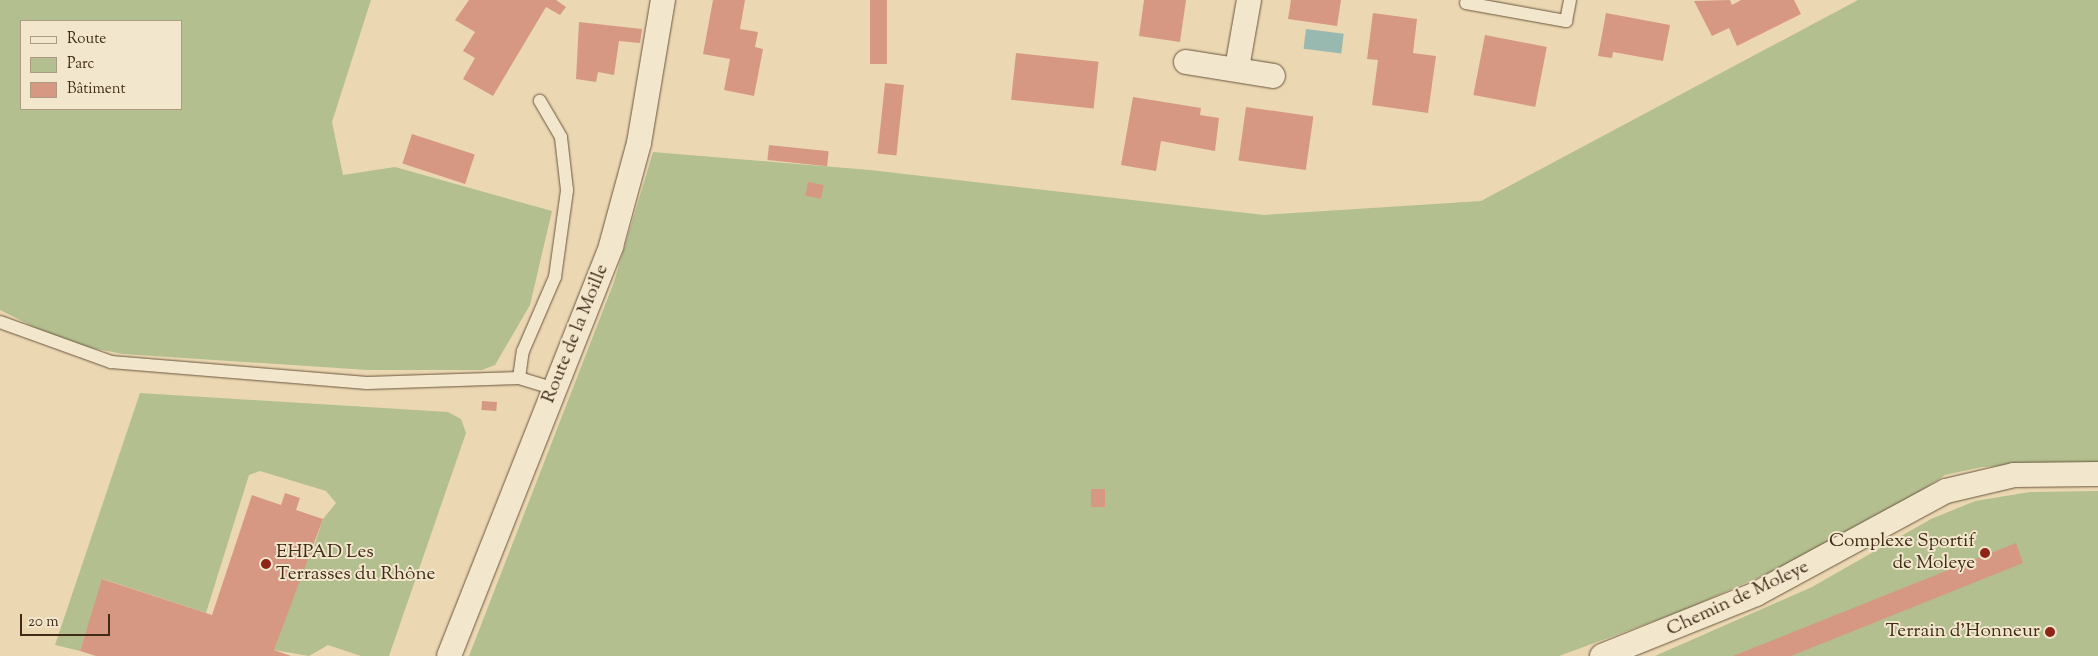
<!DOCTYPE html>
<meta charset="utf-8">
<style>
body{margin:0}
#map{position:relative;width:2098px;height:656px;overflow:hidden;background:#ebd8b2;font-family:"Sorts Mill Goudy",serif}
div>[style]{position:absolute}
.green>*{inset:0;background:#b3bf8f}
.water>*{inset:0;background:#98b9b0;transform-origin:0 0}
.building>*{inset:0;background:#d79883;transform-origin:0 0}
.roads{filter:drop-shadow(0 0 1px #6b563e) drop-shadow(0 0 1px #6b563e)}
.service>*{height:12px;margin:-6px;padding:0 6px;transform-origin:6px;border-radius:6px;background:#f2e6cd}
.minor>*{height:24px;margin:-12px;padding:0 12px;transform-origin:12px;border-radius:12px;background:#f2e6cd}
.dots>*{width:14px;height:14px;translate:-50% -50%;box-sizing:border-box;border:2px solid #f2e6cd;border-radius:50%}
span{translate:-50% -50%;white-space:nowrap;text-align:center;line-height:1.15;-webkit-text-stroke:4px #f2e6cd;paint-order:stroke}
.street-label{font-size:19px;color:#402b17}
.poi-label{font-size:19px;color:#402b17}
.right{translate:-100% -50%;text-align:right}
.left{translate:0 -50%;text-align:left}
.legend{position:absolute;left:20px;top:20px;width:162px;height:90px;box-sizing:border-box;background:#f2e6cd;border:1px solid #ab9b84;margin:0;padding:6px 9px;list-style:none;font-size:15px;color:#402b17}
.legend li{display:flex;align-items:center;gap:10px;height:25px}
.legend b{width:25px;border:1px solid #ab9b84}
.scale{position:absolute;left:20px;top:614px;width:90px;height:22px;box-sizing:border-box;border:2px solid #402b17;border-top:0;padding-left:6px;font-size:15px;line-height:18px;white-space:nowrap;color:#402b17;-webkit-text-stroke:4px #f2e6cd;paint-order:stroke}
</style>
<div id="map">
<div class="green">
<div style="clip-path:polygon(evenodd,0 0,371px 0,332px 122px,343px 175px,395px 167px,552px 211px,530px 305px,495px 365px,482px 370px,368px 370px,123px 354px,66px 343px,0 310px,0 0,21px 21px,181px 21px,181px 109px,21px 109px,21px 21px)"></div>
<div style="clip-path:polygon(1858px 0,2098px 0,2098px 462px,1982px 467px,1945px 475px,1903px 503px,1793px 562px,1684px 610px,1559px 656px,469px 656px,614px 282px,653px 152px,870px 170px,1264px 215px,1481px 201px)"></div>
<div style="clip-path:polygon(140px 393px,448px 412px,461px 419px,466px 433px,389px 656px,361px 656px,328px 645px,309px 656px,274px 650px,309px 547px,313px 549px,323px 519px,336px 503px,326px 491px,260px 471px,249px 475px,206px 613px,103px 579px,80px 651px,55px 645px)"></div>
<div style="clip-path:polygon(2098px 491px,2098px 656px,1655px 656px,1812px 587px,1931px 519px,1975px 501px,2030px 492px)"></div>
</div>
<div class="water">
<div style="left:1306px;top:29px;width:38px;height:20px;rotate:7deg"></div>
</div>
<div class="building">
<div style="clip-path:polygon(469px 0,556px 0,566px 7px,560px 15px,546px 7px,493px 96px,463px 79px,475px 58px,463px 51px,475px 32px,455px 20px)"></div>
<div style="clip-path:polygon(713px 0,745px 0,740px 29px,758px 32px,755px 47px,763px 49px,754px 96px,724px 90px,730px 59px,703px 54px)"></div>
<div style="left:870px;top:0;width:17px;height:64px"></div>
<div style="clip-path:polygon(1144px 0,1186px 0,1180px 42px,1139px 36px)"></div>
<div style="clip-path:polygon(1291px 0,1341px 0,1337px 26px,1288px 19px)"></div>
<div style="clip-path:polygon(1730px 0,1732px 5px,1741px 0,1794px 0,1801px 14px,1737px 46px,1729px 28px,1712px 36px,1694px 1px)"></div>
<div style="clip-path:polygon(1373px 13px,1417px 19px,1413px 53px,1436px 56px,1428px 113px,1372px 105px,1378px 60px,1367px 59px)"></div>
<div style="clip-path:polygon(1606px 13px,1670px 25px,1663px 61px,1613px 52px,1612px 58px,1598px 56px)"></div>
<div style="clip-path:polygon(579px 22px,642px 29px,640px 43px,619px 41px,614px 75px,598px 72px,596px 82px,576px 79px)"></div>
<div style="left:1485px;top:35px;width:63px;height:61px;rotate:11deg"></div>
<div style="left:1016px;top:53px;width:83px;height:47px;rotate:6deg"></div>
<div style="left:885px;top:83px;width:19px;height:71px;rotate:6deg"></div>
<div style="clip-path:polygon(1133px 97px,1201px 108px,1200px 115px,1219px 118px,1215px 151px,1161px 141px,1156px 171px,1121px 165px)"></div>
<div style="left:1246px;top:107px;width:68px;height:54px;rotate:8deg"></div>
<div style="left:412px;top:134px;width:66px;height:31px;rotate:18deg"></div>
<div style="left:769px;top:145px;width:60px;height:15px;rotate:6deg"></div>
<div style="left:808px;top:182px;width:16px;height:14px;rotate:11deg"></div>
<div style="left:482px;top:401px;width:15px;height:9px;rotate:4deg"></div>
<div style="left:1105px;top:489px;width:18px;height:14px;rotate:90deg"></div>
<div style="clip-path:polygon(285px 493px,300px 498px,296px 510px,323px 519px,274px 650px,291px 656px,96px 656px,80px 651px,102px 579px,212px 615px,252px 495px,281px 505px)"></div>
<div style="clip-path:polygon(2016px 543px,2023px 563px,1791px 656px,1733px 656px)"></div>
</div>
<div class="roads">
<div class="service">
<div style="left:1466px;top:3px;width:102px;rotate:10.2deg"></div>
<div style="left:1566px;top:21px;width:21px;rotate:-79deg"></div>
<div style="left:0;top:322px;width:118px;rotate:19.8deg"></div>
<div style="left:111px;top:362px;width:257px;rotate:4.7deg"></div>
<div style="left:367px;top:383px;width:152px;rotate:-1.9deg"></div>
<div style="left:519px;top:378px;width:37px;rotate:17deg"></div>
<div style="left:519px;top:378px;width:27px;rotate:-82deg"></div>
<div style="left:523px;top:351px;width:81px;rotate:-66.6deg"></div>
<div style="left:555px;top:277px;width:88px;rotate:-82.1deg"></div>
<div style="left:567px;top:190px;width:53px;rotate:-96.5deg"></div>
<div style="left:561px;top:137px;width:42px;rotate:-120.3deg"></div>
</div>
<div class="minor">
<div style="left:1186px;top:62px;width:88px;rotate:9.1deg"></div>
<div style="left:1237px;top:68px;width:69px;rotate:-80deg"></div>
<div style="left:449px;top:656px;width:441px;rotate:-68.4deg"></div>
<div style="left:611px;top:246px;width:107px;rotate:-74.8deg"></div>
<div style="left:639px;top:143px;width:145px;rotate:-80.5deg"></div>
<div style="left:1602px;top:656px;width:166px;rotate:-21.9deg"></div>
<div style="left:1756px;top:594px;width:216px;rotate:-28.5deg"></div>
<div style="left:1946px;top:491px;width:70px;rotate:-13.2deg"></div>
<div style="left:2014px;top:475px;width:84px;rotate:-0.7deg"></div>
</div>
</div>
<div class="dots">
<div style="left:1985px;top:553px;background:#8f2418"></div>
<div style="left:266px;top:564px;background:#8f2418"></div>
<div style="left:2050px;top:632px;background:#8f2418"></div>
</div>
<div class="street-label">
<span style="left:576px;top:334px;rotate:-68deg">Route de la Moille</span>
<span style="left:1738px;top:599px;rotate:-25deg">Chemin de Moleye</span>
</div>
<div class="poi-label">
<span class="right" style="left:1975px;top:553px">Complexe Sportif<br>de Moleye</span>
<span class="left" style="left:276px;top:564px">EHPAD Les<br>Terrasses du Rhône</span>
<span class="right" style="left:2040px;top:632px">Terrain d'Honneur</span>
</div>
<ul class="legend">
<li><b style="height:6px;background:#f2e6cd"></b>Route</li>
<li><b style="height:14px;background:#b3bf8f"></b>Parc</li>
<li><b style="height:14px;background:#d79883"></b>Bâtiment</li>
</ul>
<div class="scale">20 m</div>
</div>
